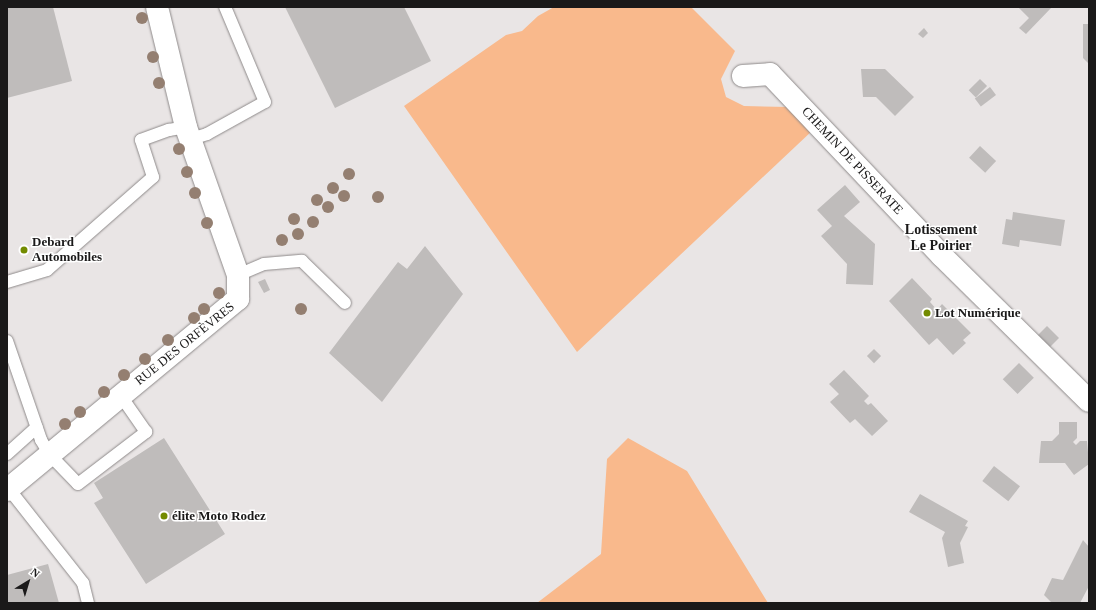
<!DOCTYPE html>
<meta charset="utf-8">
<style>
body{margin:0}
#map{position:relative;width:1096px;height:610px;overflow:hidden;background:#e9e5e5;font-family:Georgia,serif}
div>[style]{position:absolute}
.green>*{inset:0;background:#f9b98c}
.building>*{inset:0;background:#bfbcbb;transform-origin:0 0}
.roads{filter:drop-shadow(0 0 1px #8e8a8a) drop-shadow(0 0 1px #8e8a8a)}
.lane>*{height:12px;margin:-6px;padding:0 6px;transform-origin:6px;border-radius:6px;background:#fff}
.street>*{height:22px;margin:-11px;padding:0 11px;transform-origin:11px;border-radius:11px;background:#fff}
.trees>*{width:12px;height:12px;margin:-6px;border-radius:50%;background:#947f71}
.dots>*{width:11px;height:11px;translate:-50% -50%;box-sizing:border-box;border:2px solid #fff;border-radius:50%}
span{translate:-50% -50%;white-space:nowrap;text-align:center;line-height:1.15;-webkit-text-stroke:3px #fff;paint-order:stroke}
.street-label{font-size:13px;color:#1a1919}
.poi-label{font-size:13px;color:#1a1919;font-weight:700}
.left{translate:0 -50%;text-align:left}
.neighbourhood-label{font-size:14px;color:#1a1919;font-weight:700}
.frame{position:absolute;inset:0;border:8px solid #1a1919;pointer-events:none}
.north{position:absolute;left:8px;top:562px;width:40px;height:40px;-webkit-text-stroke:3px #fff;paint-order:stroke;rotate:38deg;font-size:11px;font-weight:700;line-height:16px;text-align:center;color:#1a1919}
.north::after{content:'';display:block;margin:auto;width:14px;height:18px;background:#1a1919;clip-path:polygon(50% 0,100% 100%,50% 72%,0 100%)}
</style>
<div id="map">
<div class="green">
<div style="clip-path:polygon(554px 7px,691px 7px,735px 51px,721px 79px,726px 97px,744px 106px,790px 107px,813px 130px,577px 352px,404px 106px,506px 35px,522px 31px,538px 16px)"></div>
<div style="clip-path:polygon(628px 438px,687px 471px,768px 603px,537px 603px,601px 554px,607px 459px)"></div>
</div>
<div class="building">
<div style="clip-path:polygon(7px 7px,53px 7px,72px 81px,7px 98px)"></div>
<div style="clip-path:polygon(285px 7px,404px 7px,431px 61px,335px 108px)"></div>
<div style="clip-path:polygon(1018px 7px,1052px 7px,1026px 34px,1019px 28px,1029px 18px)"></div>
<div style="clip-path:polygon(1083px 24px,1089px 24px,1089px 64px,1083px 58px)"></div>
<div style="clip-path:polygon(924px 28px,928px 33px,923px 38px,918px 34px)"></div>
<div style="clip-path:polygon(861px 69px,885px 69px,914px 97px,895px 116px,876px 97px,863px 97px)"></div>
<div style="left:980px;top:79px;width:10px;height:16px;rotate:45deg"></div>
<div style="left:990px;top:87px;width:10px;height:19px;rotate:53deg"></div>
<div style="left:980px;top:146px;width:22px;height:16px;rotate:43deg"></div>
<div style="clip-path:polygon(845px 185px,860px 202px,844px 216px,875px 244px,873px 285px,846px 284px,847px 264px,821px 236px,832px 226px,817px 210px)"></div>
<div style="clip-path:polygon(1013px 212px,1065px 220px,1061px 246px,1020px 240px,1019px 247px,1002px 244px,1006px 219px,1012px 220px)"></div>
<div style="clip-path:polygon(425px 246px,463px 294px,382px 402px,329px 353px,398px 262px,407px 269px)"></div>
<div style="clip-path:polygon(912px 278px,932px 299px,930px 302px,937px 310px,942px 304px,971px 333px,963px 340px,966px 343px,953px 355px,937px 338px,929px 345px,889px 301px)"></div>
<div style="clip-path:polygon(265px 279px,270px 290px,264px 293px,258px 282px)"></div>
<div style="left:1047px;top:326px;width:17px;height:18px;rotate:45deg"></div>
<div style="left:874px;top:349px;width:10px;height:10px;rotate:45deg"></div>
<div style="left:1019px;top:363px;width:21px;height:23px;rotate:45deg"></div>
<div style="clip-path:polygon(844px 370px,869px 396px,864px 401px,868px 405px,871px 403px,888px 421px,872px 436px,855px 419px,850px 423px,830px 402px,839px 394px,829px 384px)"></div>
<div style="clip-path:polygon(1059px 422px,1077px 422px,1077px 438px,1073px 442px,1076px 445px,1080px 441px,1087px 441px,1089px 464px,1074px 475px,1065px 463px,1039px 463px,1041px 441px,1052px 441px,1059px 434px)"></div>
<div style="clip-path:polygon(164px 438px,225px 534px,146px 584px,94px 503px,103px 498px,94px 483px)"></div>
<div style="left:994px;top:466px;width:33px;height:19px;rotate:38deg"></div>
<div style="clip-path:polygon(920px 494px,968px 521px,965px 526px,968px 527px,960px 543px,964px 563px,948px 567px,942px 538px,945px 532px,909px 512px)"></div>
<div style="clip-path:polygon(1083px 540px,1089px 547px,1089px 586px,1080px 603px,1052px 603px,1044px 595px,1052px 578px,1063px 580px)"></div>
<div style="clip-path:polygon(48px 564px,59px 603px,7px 603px,7px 575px)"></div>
</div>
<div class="roads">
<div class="lane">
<div style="left:191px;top:139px;width:17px;rotate:-17deg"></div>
<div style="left:207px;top:134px;width:66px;rotate:-28.9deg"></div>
<div style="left:265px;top:102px;width:103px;rotate:-112.8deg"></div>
<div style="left:238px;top:275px;width:28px;rotate:-23deg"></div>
<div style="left:264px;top:264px;width:38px;rotate:-5deg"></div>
<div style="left:302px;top:261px;width:60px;rotate:44.3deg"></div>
<div style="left:7px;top:282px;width:42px;rotate:-16.7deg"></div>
<div style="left:47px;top:270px;width:141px;rotate:-41.3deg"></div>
<div style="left:153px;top:177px;width:39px;rotate:-108deg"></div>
<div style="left:141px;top:140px;width:30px;rotate:-20deg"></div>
<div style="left:169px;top:130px;width:17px;rotate:-10deg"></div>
<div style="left:7px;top:341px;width:105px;rotate:71deg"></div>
<div style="left:41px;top:440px;width:17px;rotate:59deg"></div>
<div style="left:50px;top:455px;width:40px;rotate:46deg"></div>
<div style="left:78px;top:484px;width:86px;rotate:-37.4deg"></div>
<div style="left:146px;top:432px;width:44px;rotate:-124.8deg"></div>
<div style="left:7px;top:454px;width:40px;rotate:-42deg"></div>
<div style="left:9px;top:489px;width:120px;rotate:51.8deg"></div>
<div style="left:83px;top:583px;width:21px;rotate:76deg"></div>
</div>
<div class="street">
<div style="left:743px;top:76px;width:27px;rotate:-4deg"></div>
<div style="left:770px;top:74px;width:250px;rotate:46.6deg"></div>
<div style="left:942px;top:256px;width:206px;rotate:44.6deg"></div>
<div style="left:7px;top:490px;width:300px;rotate:-39.6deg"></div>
<div style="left:238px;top:299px;width:24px;rotate:-90deg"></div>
<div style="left:238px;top:275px;width:157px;rotate:-109.4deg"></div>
<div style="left:186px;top:127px;width:123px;rotate:-103.6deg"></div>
</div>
</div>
<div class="trees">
<div style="left:142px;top:18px"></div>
<div style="left:153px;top:57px"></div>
<div style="left:159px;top:83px"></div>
<div style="left:179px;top:149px"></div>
<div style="left:187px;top:172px"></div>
<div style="left:349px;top:174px"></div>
<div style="left:333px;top:188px"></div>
<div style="left:195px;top:193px"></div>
<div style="left:344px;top:196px"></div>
<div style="left:378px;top:197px"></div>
<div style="left:317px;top:200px"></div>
<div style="left:328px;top:207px"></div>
<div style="left:294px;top:219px"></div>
<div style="left:313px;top:222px"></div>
<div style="left:207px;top:223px"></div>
<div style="left:298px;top:234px"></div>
<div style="left:282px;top:240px"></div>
<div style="left:219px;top:293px"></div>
<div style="left:204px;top:309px"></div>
<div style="left:301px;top:309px"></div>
<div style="left:194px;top:318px"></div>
<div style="left:168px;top:340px"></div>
<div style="left:145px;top:359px"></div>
<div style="left:124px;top:375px"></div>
<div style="left:104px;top:392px"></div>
<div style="left:80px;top:412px"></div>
<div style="left:65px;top:424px"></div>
</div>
<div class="dots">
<div style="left:24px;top:250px;background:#738b00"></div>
<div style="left:927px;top:313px;background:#738b00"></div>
<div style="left:164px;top:516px;background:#738b00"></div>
</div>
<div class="street-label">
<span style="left:852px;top:161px;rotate:47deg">CHEMIN DE PISSERATE</span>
<span style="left:185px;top:344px;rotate:-39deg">RUE DES ORFÈVRES</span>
</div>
<div class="poi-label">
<span class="left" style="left:32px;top:250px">Debard<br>Automobiles</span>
<span class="left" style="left:935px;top:313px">Lot Numérique</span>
<span class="left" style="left:172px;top:516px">élite Moto Rodez</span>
</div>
<div class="neighbourhood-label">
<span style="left:941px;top:238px">Lotissement<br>Le Poirier</span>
</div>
<div class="frame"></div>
<div class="north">N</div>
</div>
